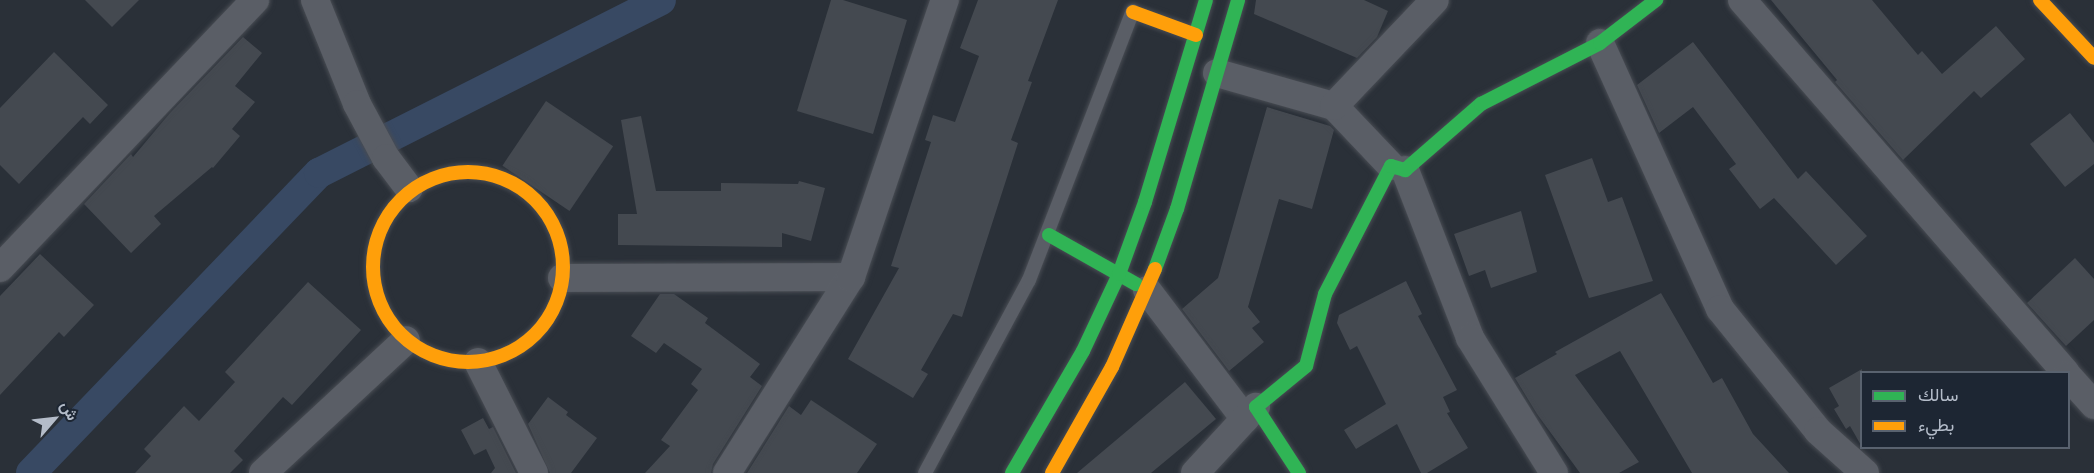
<!DOCTYPE html>
<meta charset="utf-8">
<style>
body{margin:0}
#map{position:relative;width:2094px;height:473px;overflow:hidden;background:#2a3038;font-family:Manrope,Vazirmatn,sans-serif}
div>[style]{position:absolute}
.canal>*{height:30px;margin:-15px;padding:0 15px;transform-origin:15px;border-radius:15px;background:#384963}
.building>*{inset:0;background:#444950;transform-origin:0 0}
.roads{filter:drop-shadow(0 0 2px #484c53) drop-shadow(0 0 2px #484c53)}
.lane>*{height:14px;margin:-7px;padding:0 7px;transform-origin:7px;border-radius:7px;background:#5a5e66}
.street>*{height:28px;margin:-14px;padding:0 14px;transform-origin:14px;border-radius:14px;background:#5a5e66}
.fast>*{height:14px;margin:-7px;padding:0 7px;transform-origin:7px;border-radius:7px;background:#30b455}
.slow>*{height:14px;margin:-7px;padding:0 7px;transform-origin:7px;border-radius:7px;background:#ff9f0a}
.slow>.ring{margin:-7px;padding:0;box-sizing:content-box;background:none;border:14px solid #ff9f0a;border-radius:50%}
span{translate:-50% -50%;white-space:nowrap;text-align:center;line-height:1.15;-webkit-text-stroke:4.5px #1d2633;paint-order:stroke}
.legend{position:absolute;left:1860px;top:371px;width:210px;height:78px;box-sizing:border-box;background:#1d2633;border:2px solid #59626f;margin:0;padding:8px 10px;list-style:none;font-size:18px;color:#b4bcc9}
.legend li{display:flex;align-items:center;gap:12px;height:30px}
.legend b{width:30px;border:2px solid #59626f}
.north{position:absolute;left:24px;top:389px;width:60px;height:60px;-webkit-text-stroke:4px #1d2633;paint-order:stroke;rotate:62deg;font-size:16px;font-weight:700;line-height:24px;text-align:center;color:#b4bcc9}
.north::after{content:'';display:block;margin:auto;width:21px;height:27px;background:#b4bcc9;clip-path:polygon(50% 0,100% 100%,50% 72%,0 100%)}
</style>
<div id="map">
<div class="canal">
<div style="left:31px;top:473px;width:416px;rotate:-46.2deg"></div>
<div style="left:319px;top:173px;width:383px;rotate:-26.8deg"></div>
</div>
<div class="building">
<div style="clip-path:polygon(85px 0,139px 0,112px 27px)"></div>
<div style="clip-path:polygon(831px 0,843px 0,907px 20px,873px 134px,797px 111px)"></div>
<div style="clip-path:polygon(978px 0,1058px 0,1028px 81px,1032px 82px,1011px 140px,1018px 143px,962px 317px,953px 314px,921px 370px,928px 374px,913px 398px,848px 359px,899px 268px,891px 266px,931px 142px,925px 140px,933px 115px,955px 122px,979px 56px,960px 48px)"></div>
<div style="clip-path:polygon(1256px 0,1364px 0,1388px 11px,1377px 37px,1357px 58px,1254px 14px)"></div>
<div style="clip-path:polygon(1771px 0,1872px 0,1918px 55px,1922px 51px,1942px 74px,1996px 26px,2025px 59px,1981px 98px,1974px 91px,1903px 160px,1835px 82px,1837px 80px)"></div>
<div style="clip-path:polygon(243px 37px,262px 53px,235px 86px,255px 102px,232px 129px,240px 136px,213px 168px,212px 167px,154px 216px,161px 224px,131px 253px,84px 204px,131px 154px,133px 157px,170px 113px)"></div>
<div style="clip-path:polygon(1693px 42px,1798px 179px,1806px 171px,1867px 236px,1836px 265px,1774px 198px,1760px 209px,1729px 169px,1736px 164px,1693px 107px,1659px 133px,1637px 85px)"></div>
<div style="clip-path:polygon(54px 52px,108px 105px,90px 124px,83px 117px,19px 184px,0 165px,0 108px)"></div>
<div style="left:546px;top:101px;width:81px;height:78px;rotate:34deg"></div>
<div style="clip-path:polygon(1267px 107px,1330px 126px,1334px 130px,1312px 209px,1279px 199px,1248px 307px,1260px 322px,1252px 328px,1264px 342px,1229px 371px,1182px 309px,1218px 278px)"></div>
<div style="clip-path:polygon(2070px 113px,2094px 143px,2094px 164px,2065px 187px,2030px 144px)"></div>
<div style="clip-path:polygon(641px 116px,656px 191px,721px 191px,721px 183px,798px 184px,799px 181px,825px 188px,811px 241px,782px 233px,782px 247px,618px 245px,618px 214px,637px 214px,621px 120px)"></div>
<div style="clip-path:polygon(1592px 158px,1608px 202px,1622px 197px,1653px 281px,1589px 298px,1545px 175px)"></div>
<div style="clip-path:polygon(1521px 211px,1537px 272px,1491px 288px,1485px 270px,1469px 276px,1454px 234px)"></div>
<div style="clip-path:polygon(40px 254px,94px 305px,64px 337px,59px 332px,0 395px,0 296px)"></div>
<div style="clip-path:polygon(2075px 258px,2094px 279px,2094px 320px,2066px 346px,2027px 303px)"></div>
<div style="clip-path:polygon(1406px 281px,1422px 314px,1418px 316px,1457px 390px,1443px 397px,1450px 412px,1447px 413px,1468px 448px,1427px 473px,1421px 473px,1397px 424px,1356px 449px,1344px 430px,1386px 404px,1357px 346px,1350px 350px,1337px 323px,1339px 315px)"></div>
<div style="clip-path:polygon(308px 282px,361px 330px,292px 405px,283px 397px,234px 451px,243px 460px,230px 473px,135px 473px,151px 456px,144px 449px,184px 406px,199px 421px,235px 382px,225px 372px)"></div>
<div style="clip-path:polygon(1661px 293px,1713px 383px,1722px 378px,1753px 434px,1789px 473px,1692px 473px,1620px 351px,1575px 375px,1639px 462px,1619px 473px,1580px 473px,1537px 414px,1515px 378px,1557px 354px,1555px 352px)"></div>
<div style="clip-path:polygon(660px 294px,674px 294px,708px 318px,705px 323px,760px 364px,750px 377px,762px 386px,713px 464px,711px 473px,645px 473px,670px 446px,661px 440px,698px 390px,691px 384px,702px 369px,664px 343px,656px 353px,631px 336px)"></div>
<div style="clip-path:polygon(1862px 369px,1862px 447px,1850px 426px,1846px 429px,1834px 409px,1839px 406px,1829px 388px)"></div>
<div style="clip-path:polygon(1185px 382px,1216px 419px,1151px 473px,1077px 473px)"></div>
<div style="clip-path:polygon(548px 397px,568px 412px,566px 415px,597px 438px,571px 473px,550px 473px,528px 424px)"></div>
<div style="clip-path:polygon(811px 400px,877px 444px,857px 473px,747px 473px,789px 406px,801px 415px)"></div>
<div style="clip-path:polygon(483px 418px,489px 429px,493px 427px,516px 473px,491px 473px,495px 468px,486px 449px,474px 455px,461px 430px)"></div>
</div>
<div class="roads">
<div class="lane">
<div style="left:925px;top:473px;width:219px;rotate:-61.7deg"></div>
<div style="left:1029px;top:280px;width:288px;rotate:-68.9deg"></div>
</div>
<div class="street">
<div style="left:315px;top:0;width:112px;rotate:68deg"></div>
<div style="left:357px;top:104px;width:61px;rotate:61.8deg"></div>
<div style="left:386px;top:158px;width:38px;rotate:53deg"></div>
<div style="left:1742px;top:0;width:493px;rotate:49deg"></div>
<div style="left:1600px;top:43px;width:292px;rotate:65.7deg"></div>
<div style="left:1720px;top:309px;width:156px;rotate:51.2deg"></div>
<div style="left:1818px;top:431px;width:63px;rotate:41.8deg"></div>
<div style="left:1217px;top:73px;width:122px;rotate:15.8deg"></div>
<div style="left:1391px;top:166px;width:83px;rotate:-133.5deg"></div>
<div style="left:1334px;top:106px;width:146px;rotate:-46.4deg"></div>
<div style="left:1405px;top:170px;width:180px;rotate:68.8deg"></div>
<div style="left:1470px;top:338px;width:159px;rotate:58.1deg"></div>
<div style="left:0;top:268px;width:370px;rotate:-46.4deg"></div>
<div style="left:562px;top:278px;width:289px;rotate:-0.2deg"></div>
<div style="left:1147px;top:290px;width:162px;rotate:52.8deg"></div>
<div style="left:478px;top:362px;width:124px;rotate:63.2deg"></div>
<div style="left:2068px;top:376px;width:39px;rotate:48deg"></div>
<div style="left:263px;top:473px;width:195px;rotate:-42.9deg"></div>
<div style="left:727px;top:473px;width:232px;rotate:-57.7deg"></div>
<div style="left:851px;top:277px;width:293px;rotate:-71.3deg"></div>
<div style="left:1195px;top:473px;width:90px;rotate:-47.3deg"></div>
</div>
<div class="fast">
<div style="left:1049px;top:235px;width:100px;rotate:29.4deg"></div>
<div style="left:1155px;top:269px;width:64px;rotate:-69.9deg"></div>
<div style="left:1177px;top:209px;width:218px;rotate:-73.7deg"></div>
<div style="left:1012px;top:473px;width:141px;rotate:-59.8deg"></div>
<div style="left:1083px;top:351px;width:85px;rotate:-64.9deg"></div>
<div style="left:1119px;top:274px;width:77px;rotate:-70.1deg"></div>
<div style="left:1145px;top:202px;width:211px;rotate:-73.2deg"></div>
<div style="left:1299px;top:473px;width:79px;rotate:-123.1deg"></div>
<div style="left:1256px;top:407px;width:65px;rotate:-39.4deg"></div>
<div style="left:1306px;top:366px;width:74px;rotate:-75.2deg"></div>
<div style="left:1325px;top:294px;width:144px;rotate:-62.7deg"></div>
<div style="left:1391px;top:166px;width:15px;rotate:16deg"></div>
<div style="left:1405px;top:170px;width:101px;rotate:-41deg"></div>
<div style="left:1481px;top:104px;width:134px;rotate:-27.1deg"></div>
<div style="left:1600px;top:43px;width:71px;rotate:-37.5deg"></div>
</div>
<div class="slow">
<div style="left:2040px;top:0;width:79px;rotate:47deg"></div>
<div style="left:1133px;top:12px;width:67px;rotate:20.1deg"></div>
<div class="ring" style="left:373px;top:172px;width:176px;height:176px"></div>
<div style="left:1052px;top:473px;width:122px;rotate:-60.5deg"></div>
<div style="left:1112px;top:367px;width:107px;rotate:-66.3deg"></div>
</div>
</div>
<ul class="legend">
<li><b style="height:8px;background:#30b455"></b>سالك</li>
<li><b style="height:8px;background:#ff9f0a"></b>بطيء</li>
</ul>
<div class="north">ش</div>
</div>
